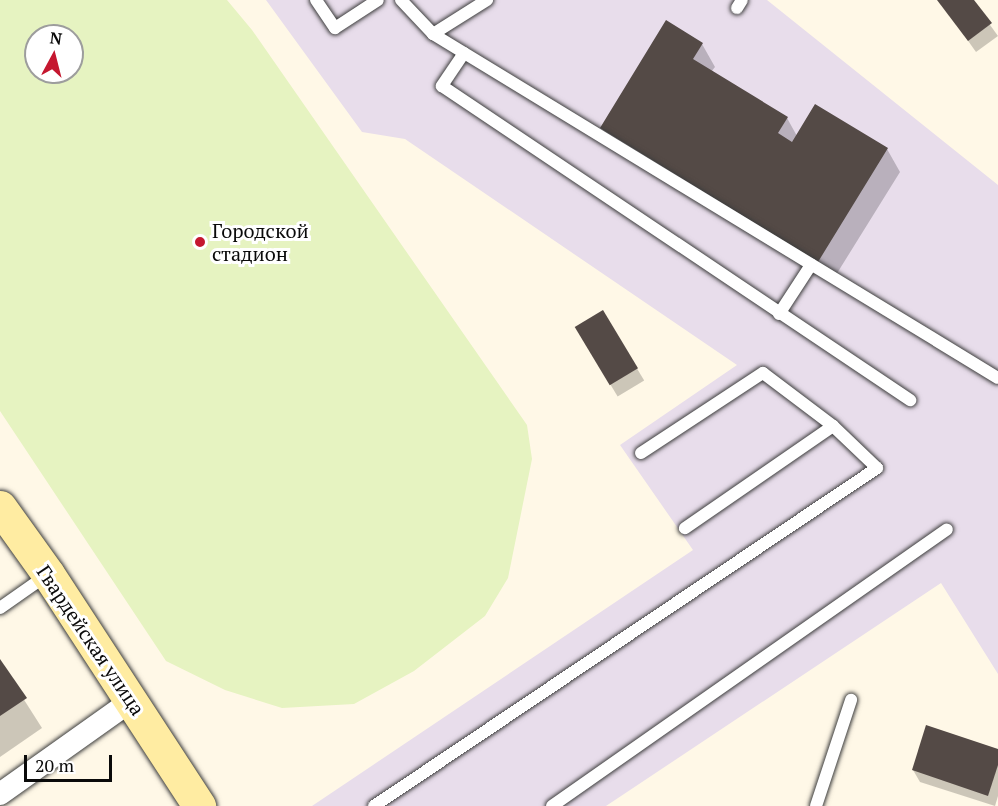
<!DOCTYPE html>
<meta charset="utf-8">
<style>
body{margin:0}
#map{position:relative;width:998px;height:806px;overflow:hidden;background:#fff8e7;font-family:"PT Serif",serif}
div>[style]{position:absolute}
.industrial>*{inset:0;background:#e8ddeb}
.pitch>*{inset:0;background:#e6f3c1}
.shadow>*{inset:0;background:#0003;transform-origin:0 0}
.building>*{inset:0;background:#544a46;transform-origin:0 0}
.roads{filter:drop-shadow(0 0 2px #3d3d3d) drop-shadow(0 0 2px #3d3d3d)}
.lane>*{height:12px;margin:-6px;padding:0 6px;transform-origin:6px;border-radius:6px;background:#fff}
.street>*{height:22px;margin:-11px;padding:0 11px;transform-origin:11px;border-radius:11px;background:#fff}
.secondary>*{height:33px;margin:-16.5px;padding:0 16.5px;transform-origin:16.5px;border-radius:16.5px;background:#ffeca2}
.dots>*{width:16px;height:16px;translate:-50% -50%;box-sizing:border-box;border:3px solid #fff;border-radius:50%}
span{translate:-50% -50%;white-space:nowrap;text-align:center;line-height:1.15;-webkit-text-stroke:6px #fff;paint-order:stroke}
.poi-label{font-size:20px;color:#0a0a0a}
.left{translate:0 -50%;text-align:left}
.street-label{font-size:20px;color:#0a0a0a}
.north{position:absolute;left:24px;top:24px;width:60px;height:60px;box-sizing:border-box;background:#fff;border:2px solid #9d9d9d;border-radius:50%;rotate:7deg;font-size:16px;font-weight:700;line-height:24px;text-align:center;color:#0a0a0a}
.north::after{content:'';display:block;margin:auto;width:21px;height:27px;background:#c5172f;clip-path:polygon(50% 0,100% 100%,50% 72%,0 100%)}
.scale{position:absolute;left:24px;top:755px;width:88px;height:27px;box-sizing:border-box;border:3px solid #0a0a0a;border-top:0;padding-left:8px;font-size:18px;line-height:21px;white-space:nowrap;color:#0a0a0a;-webkit-text-stroke:4px #fff;paint-order:stroke}
</style>
<div id="map">
<div class="industrial">
<div style="clip-path:polygon(266px 0,767px 0,998px 185px,998px 674px,941px 583px,606px 806px,312px 806px,693px 550px,620px 445px,737px 365px,405px 139px,362px 132px)"></div>
</div>
<div class="pitch">
<div style="clip-path:polygon(evenodd,0 0,227px 0,252px 30px,527px 425px,532px 459px,508px 578px,485px 616px,414px 671px,354px 704px,282px 708px,225px 690px,166px 661px,0 411px,0 0,36px 36px,72px 36px,72px 72px,36px 72px,36px 36px)"></div>
</div>
<div class="shadow">
<div style="clip-path:polygon(939px 0,972px 0,998px 36px,976px 52px)"></div>
<div style="clip-path:polygon(702px 44px,715px 67px,711px 72px,787px 118px,797px 136px,887px 149px,900px 172px,831px 283px,615px 151px,602px 128px)"></div>
<div style="left:603px;top:312px;width:80px;height:31px;rotate:59deg"></div>
<div style="clip-path:polygon(0 662px,42px 728px,0 757px)"></div>
<div style="clip-path:polygon(998px 751px,998px 796px,995px 806px,920px 782px,913px 770px)"></div>
</div>
<div class="building">
<div style="clip-path:polygon(937px 0,974px 0,992px 23px,968px 41px)"></div>
<div style="clip-path:polygon(666px 20px,703px 43px,693px 59px,788px 117px,778px 133px,792px 142px,815px 104px,888px 148px,818px 262px,600px 128px)"></div>
<div style="left:603px;top:310px;width:68px;height:33px;rotate:59deg"></div>
<div style="clip-path:polygon(0 659px,27px 698px,0 716px)"></div>
<div style="clip-path:polygon(926px 725px,998px 749px,998px 765px,988px 796px,912px 770px)"></div>
</div>
<div class="roads">
<div class="lane">
<div style="left:316px;top:0;width:34px;rotate:56deg"></div>
<div style="left:335px;top:28px;width:51px;rotate:-33.1deg"></div>
<div style="left:401px;top:0;width:47px;rotate:46.7deg"></div>
<div style="left:433px;top:34px;width:64px;rotate:-32.2deg"></div>
<div style="left:737px;top:8px;width:9px;rotate:-58deg"></div>
<div style="left:433px;top:34px;width:661px;rotate:31.34deg"></div>
<div style="left:464px;top:53px;width:40px;rotate:124deg"></div>
<div style="left:442px;top:86px;width:564px;rotate:33.86deg"></div>
<div style="left:779px;top:314px;width:59px;rotate:-56.9deg"></div>
<div style="left:641px;top:453px;width:146px;rotate:-33.3deg"></div>
<div style="left:763px;top:373px;width:88px;rotate:37.1deg"></div>
<div style="left:0;top:608px;width:57px;rotate:-35.1deg"></div>
<div style="left:374px;top:806px;width:606px;rotate:-33.9deg"></div>
<div style="left:877px;top:468px;width:61px;rotate:-136.3deg"></div>
<div style="left:833px;top:426px;width:180px;rotate:145.4deg"></div>
<div style="left:552px;top:806px;width:482px;rotate:-35deg"></div>
<div style="left:816px;top:806px;width:112px;rotate:-71.7deg"></div>
</div>
<div class="street">
<div style="left:0;top:794px;width:161px;rotate:-35.4deg"></div>
</div>
<div class="secondary">
<div style="left:0;top:507px;width:82px;rotate:54.4deg"></div>
<div style="left:48px;top:574px;width:277px;rotate:56.9deg"></div>
</div>
</div>
<div class="dots">
<div style="left:200px;top:242px;background:#c5172f"></div>
</div>
<div class="poi-label">
<span class="left" style="left:212px;top:242px">Городской<br>стадион</span>
</div>
<div class="street-label">
<span style="left:91px;top:640px;rotate:56deg">Гвардейская улица</span>
</div>
<div class="north">N</div>
<div class="scale">20 m</div>
</div>
